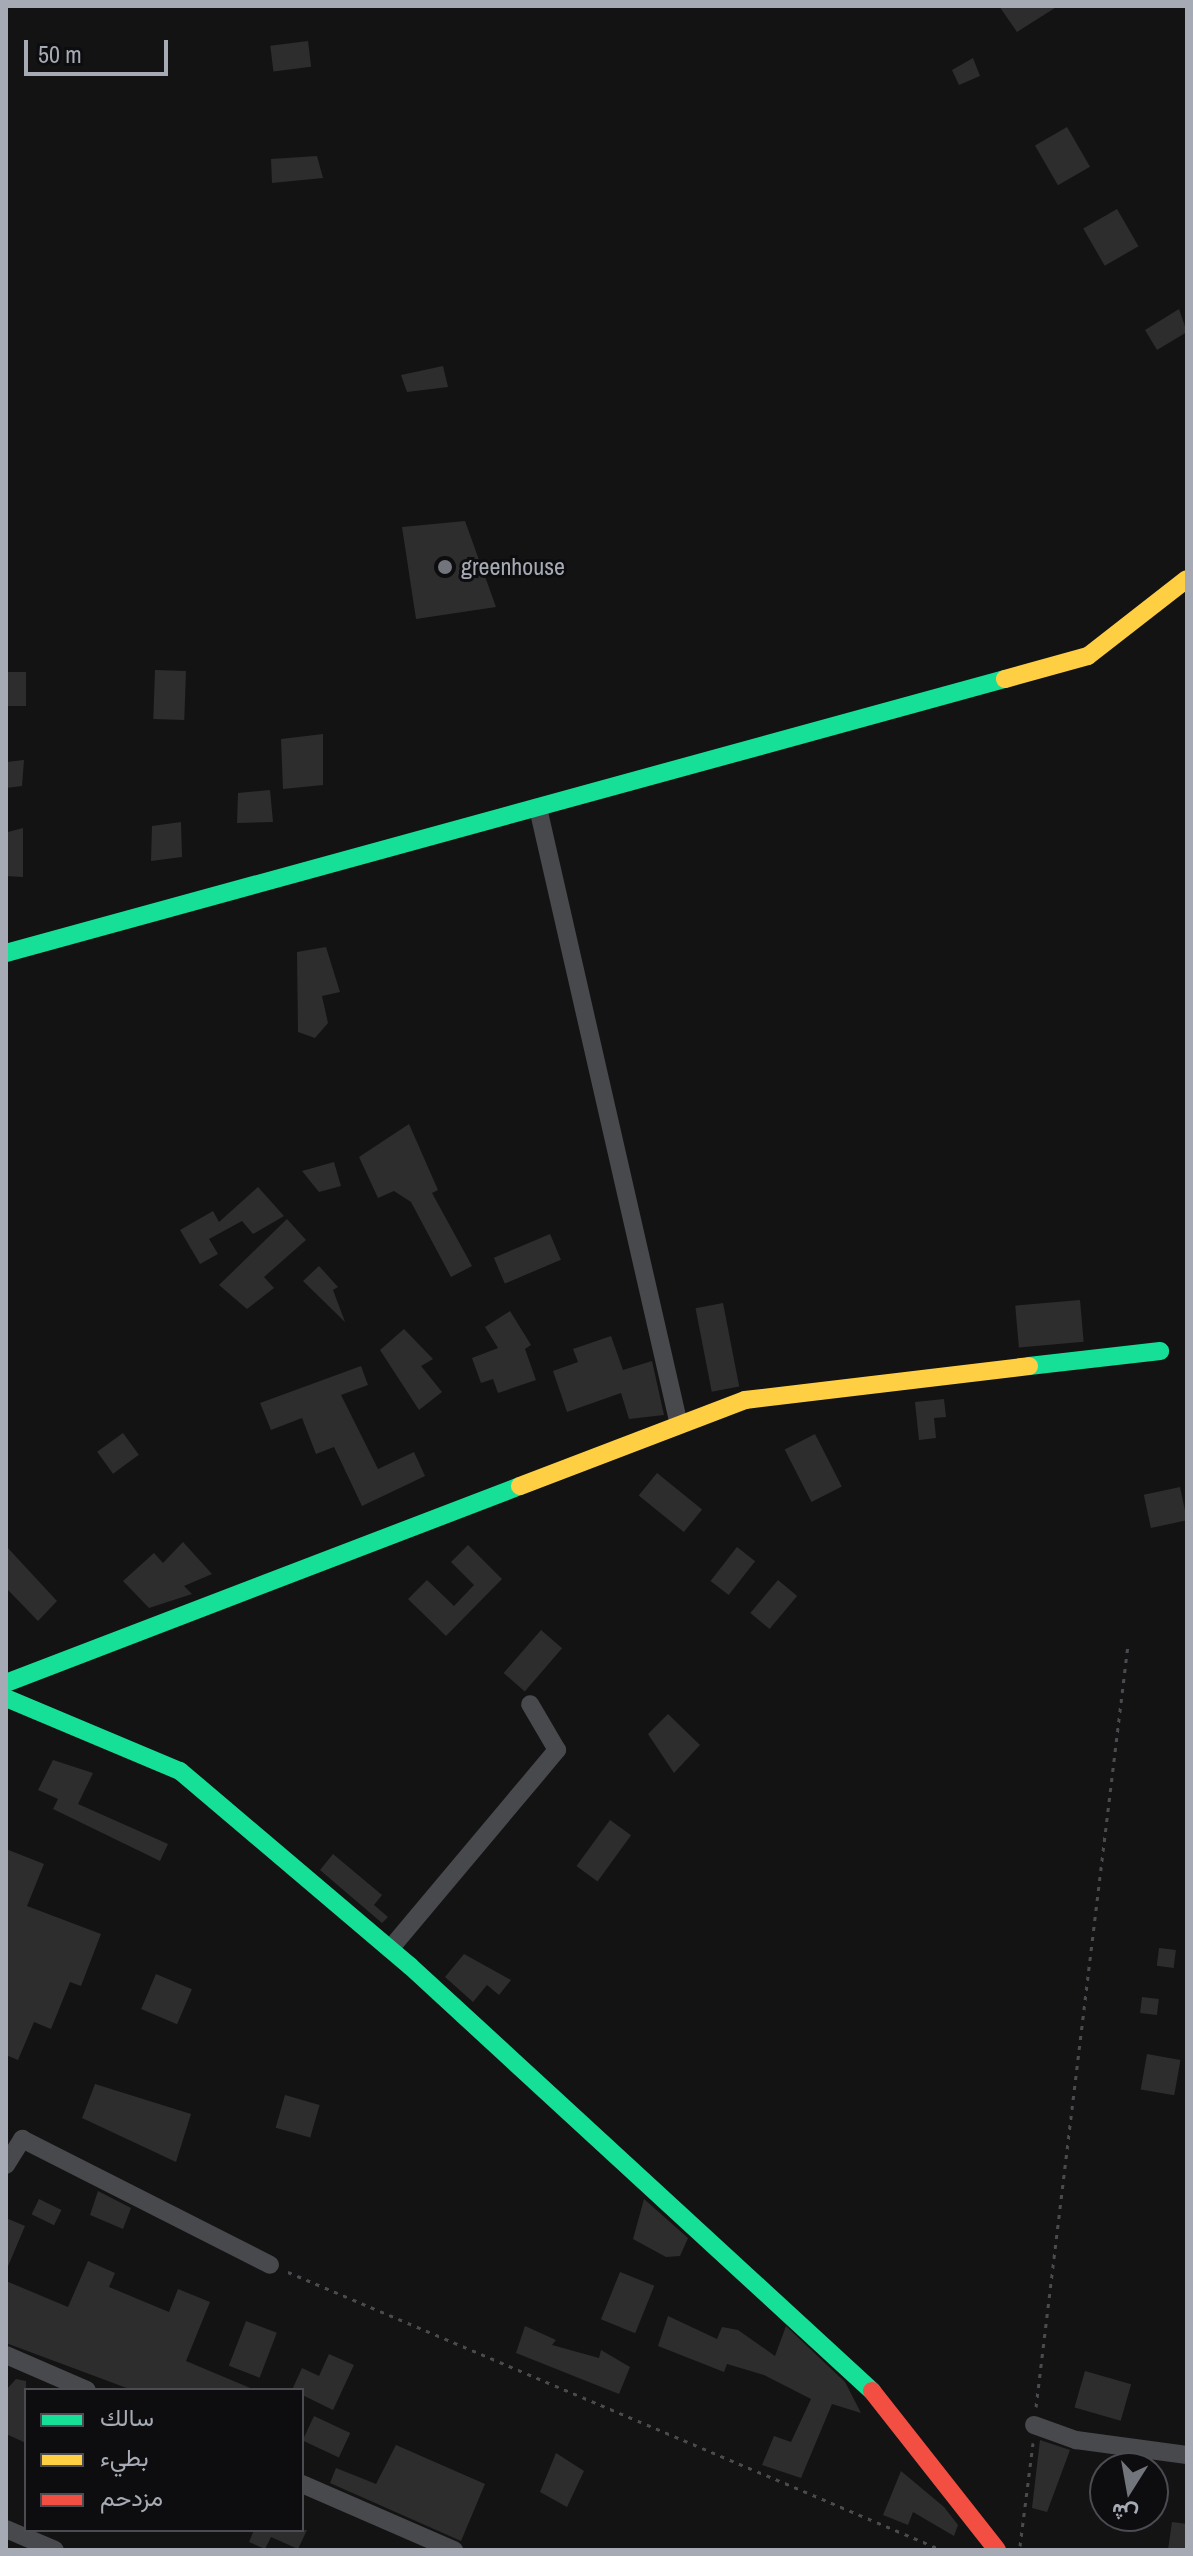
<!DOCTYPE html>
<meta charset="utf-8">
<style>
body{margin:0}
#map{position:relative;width:1193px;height:2556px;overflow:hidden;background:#131313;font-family:"Archivo Narrow",Vazirmatn,sans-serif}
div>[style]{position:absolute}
.building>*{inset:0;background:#2d2d2e;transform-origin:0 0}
.path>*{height:3px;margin-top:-1.5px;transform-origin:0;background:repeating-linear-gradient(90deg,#494b4e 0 4px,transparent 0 10px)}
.street>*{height:18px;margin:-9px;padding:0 9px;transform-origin:9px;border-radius:9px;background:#48494c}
.fast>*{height:18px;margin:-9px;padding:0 9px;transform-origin:9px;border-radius:9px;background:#16e098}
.slow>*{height:18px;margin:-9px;padding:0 9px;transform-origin:9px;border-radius:9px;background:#ffcf43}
.jam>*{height:18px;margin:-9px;padding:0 9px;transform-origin:9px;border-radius:9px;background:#f24e42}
.dots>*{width:22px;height:22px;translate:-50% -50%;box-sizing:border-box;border:4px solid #0d0d0f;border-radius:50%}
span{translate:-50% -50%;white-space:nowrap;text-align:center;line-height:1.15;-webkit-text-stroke:6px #0d0d0f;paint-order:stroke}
.poi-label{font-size:24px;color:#a5aab4}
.left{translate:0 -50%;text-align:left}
.frame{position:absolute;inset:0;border:8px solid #a5aab4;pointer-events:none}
.legend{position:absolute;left:24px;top:2388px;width:280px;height:144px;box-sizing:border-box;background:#0d0d0f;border:2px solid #4a4c51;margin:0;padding:10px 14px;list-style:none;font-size:24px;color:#a5aab4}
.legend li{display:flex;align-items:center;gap:16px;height:40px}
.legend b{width:40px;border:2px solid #4a4c51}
.north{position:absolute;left:1089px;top:2452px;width:80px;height:80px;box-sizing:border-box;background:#0d0d0f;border:2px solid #4a4c51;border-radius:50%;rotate:191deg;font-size:22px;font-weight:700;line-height:32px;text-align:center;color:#a5aab4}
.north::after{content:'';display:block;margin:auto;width:28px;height:36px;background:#72757c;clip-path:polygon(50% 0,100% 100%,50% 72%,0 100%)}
.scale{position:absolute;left:24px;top:40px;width:144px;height:36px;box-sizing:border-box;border:4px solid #a5aab4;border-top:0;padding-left:10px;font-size:24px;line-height:28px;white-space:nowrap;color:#a5aab4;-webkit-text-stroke:6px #0d0d0f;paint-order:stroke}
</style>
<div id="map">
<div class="building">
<div style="clip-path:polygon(999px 6px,1058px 6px,1017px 32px)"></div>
<div style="left:308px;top:41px;width:26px;height:38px;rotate:83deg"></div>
<div style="clip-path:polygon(973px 58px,980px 76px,959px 85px,952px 70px)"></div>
<div style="left:1067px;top:127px;width:46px;height:37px;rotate:60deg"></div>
<div style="clip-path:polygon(317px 156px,323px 178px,272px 183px,271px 159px)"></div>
<div style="left:1117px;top:209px;width:43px;height:39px;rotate:60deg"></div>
<div style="clip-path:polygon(1179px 309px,1187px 332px,1157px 350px,1145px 330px)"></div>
<div style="clip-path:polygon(443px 366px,448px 387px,407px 392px,401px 375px)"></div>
<div style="clip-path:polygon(465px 521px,496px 607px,416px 619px,402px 527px)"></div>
<div style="left:155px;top:670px;width:31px;height:49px;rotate:2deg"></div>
<div style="left:6px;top:672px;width:20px;height:34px"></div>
<div style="clip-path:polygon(323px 734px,323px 785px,283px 789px,281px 739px)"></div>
<div style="clip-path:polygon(24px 760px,22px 786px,6px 788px,6px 762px)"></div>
<div style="clip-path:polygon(270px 790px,273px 822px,237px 823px,238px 793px)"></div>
<div style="clip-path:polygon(181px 822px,182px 857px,151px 861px,152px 826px)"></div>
<div style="clip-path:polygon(23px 828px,23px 877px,6px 876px,8px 832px)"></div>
<div style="clip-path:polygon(326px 947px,340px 992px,322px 996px,328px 1023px,315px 1038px,298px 1032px,297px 952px)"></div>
<div style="clip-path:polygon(409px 1124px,438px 1190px,432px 1193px,472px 1266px,451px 1277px,411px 1202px,394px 1191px,378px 1198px,359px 1157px)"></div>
<div style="clip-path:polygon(334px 1162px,341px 1186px,319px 1192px,302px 1171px)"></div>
<div style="clip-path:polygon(258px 1187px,284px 1216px,253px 1234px,242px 1221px,209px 1239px,218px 1254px,200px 1264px,180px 1230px,213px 1211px,219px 1222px)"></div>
<div style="clip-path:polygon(287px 1219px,306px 1240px,264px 1277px,274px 1288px,247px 1309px,219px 1285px)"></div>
<div style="left:550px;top:1234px;width:28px;height:61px;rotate:67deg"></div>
<div style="clip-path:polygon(319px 1266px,338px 1287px,333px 1290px,345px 1322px,303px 1281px)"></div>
<div style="left:1080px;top:1300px;width:42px;height:65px;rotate:85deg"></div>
<div style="left:723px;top:1303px;width:85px;height:28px;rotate:79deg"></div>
<div style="clip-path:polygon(510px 1311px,531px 1345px,525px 1349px,536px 1380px,498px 1393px,493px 1379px,481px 1383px,472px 1358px,498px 1348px,485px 1327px)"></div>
<div style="clip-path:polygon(404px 1329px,433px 1359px,421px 1366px,442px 1392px,419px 1410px,380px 1350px)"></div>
<div style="clip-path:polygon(611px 1336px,623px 1370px,652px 1361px,664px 1415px,629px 1419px,621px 1393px,567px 1412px,553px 1371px,578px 1362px,573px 1349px)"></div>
<div style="clip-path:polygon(361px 1366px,368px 1385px,341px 1395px,378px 1469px,414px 1452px,425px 1476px,362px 1506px,334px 1447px,316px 1454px,302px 1418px,271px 1430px,260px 1403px)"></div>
<div style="clip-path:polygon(944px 1399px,946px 1417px,934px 1418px,936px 1438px,919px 1440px,915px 1402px)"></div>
<div style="left:123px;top:1433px;width:27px;height:32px;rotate:54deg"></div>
<div style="left:815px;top:1434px;width:59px;height:34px;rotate:63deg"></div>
<div style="left:657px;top:1473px;width:58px;height:29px;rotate:39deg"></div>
<div style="left:1180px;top:1487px;width:34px;height:37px;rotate:78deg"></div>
<div style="clip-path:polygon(183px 1542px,212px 1574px,184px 1586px,192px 1594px,149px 1608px,123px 1581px,154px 1553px,163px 1563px)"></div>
<div style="clip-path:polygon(468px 1545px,502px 1579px,446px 1636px,408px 1599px,427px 1580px,454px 1606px,474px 1585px,451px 1562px)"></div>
<div style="clip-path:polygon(6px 1546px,57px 1601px,38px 1621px,6px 1588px)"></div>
<div style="left:737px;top:1547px;width:23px;height:43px;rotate:38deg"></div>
<div style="left:778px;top:1580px;width:25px;height:43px;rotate:40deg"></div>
<div style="left:541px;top:1630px;width:28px;height:57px;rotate:41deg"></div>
<div style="clip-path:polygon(668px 1714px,700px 1745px,674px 1773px,648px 1734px)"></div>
<div style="clip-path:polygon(53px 1760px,93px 1773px,78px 1804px,168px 1844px,160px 1861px,53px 1809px,58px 1799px,38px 1790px)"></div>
<div style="left:610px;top:1820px;width:26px;height:57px;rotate:36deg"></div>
<div style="clip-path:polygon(6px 1849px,44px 1864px,27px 1906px,101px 1934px,81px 1986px,70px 1982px,51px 2029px,34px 2022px,18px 2060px,6px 2055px)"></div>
<div style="clip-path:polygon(333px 1854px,382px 1895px,374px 1905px,388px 1917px,382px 1923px,320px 1870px)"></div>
<div style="left:1159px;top:1948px;width:17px;height:18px;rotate:7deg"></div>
<div style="clip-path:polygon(464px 1954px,511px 1980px,499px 1995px,487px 1985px,473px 2002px,445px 1977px)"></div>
<div style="left:156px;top:1974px;width:39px;height:38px;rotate:23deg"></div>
<div style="left:1142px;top:1997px;width:17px;height:16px;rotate:7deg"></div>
<div style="left:1147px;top:2054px;width:34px;height:36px;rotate:10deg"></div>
<div style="clip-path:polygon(95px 2084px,191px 2114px,176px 2162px,82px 2118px)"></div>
<div style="left:285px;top:2095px;width:36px;height:34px;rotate:16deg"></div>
<div style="clip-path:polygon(98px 2191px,131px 2208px,123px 2229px,90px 2215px)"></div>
<div style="left:39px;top:2199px;width:25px;height:17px;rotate:26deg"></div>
<div style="clip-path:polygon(644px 2199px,688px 2238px,680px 2256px,666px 2257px,633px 2239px)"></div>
<div style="clip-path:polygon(6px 2218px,25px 2226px,6px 2271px)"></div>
<div style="clip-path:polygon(88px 2261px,115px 2273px,109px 2287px,169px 2312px,178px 2289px,210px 2302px,186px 2361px,255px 2390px,132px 2390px,6px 2343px,6px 2281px,68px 2307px)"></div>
<div style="left:620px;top:2272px;width:37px;height:51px;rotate:22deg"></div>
<div style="clip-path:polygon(668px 2316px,717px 2339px,722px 2327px,738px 2330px,775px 2356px,786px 2326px,845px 2382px,861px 2413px,832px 2404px,801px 2478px,762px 2465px,774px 2436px,791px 2442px,811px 2399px,764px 2375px,727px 2364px,724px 2372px,658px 2346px)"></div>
<div style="left:246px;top:2321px;width:33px;height:48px;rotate:21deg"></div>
<div style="clip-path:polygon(525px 2326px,556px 2340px,552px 2345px,599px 2358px,601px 2350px,630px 2367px,619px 2394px,516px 2353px)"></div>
<div style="clip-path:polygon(329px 2354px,354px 2365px,333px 2410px,292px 2390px,302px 2368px,319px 2376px)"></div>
<div style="left:1085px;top:2371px;width:48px;height:38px;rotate:16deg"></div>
<div style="clip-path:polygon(16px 2379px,26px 2381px,26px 2443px,6px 2434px,6px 2390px)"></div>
<div style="left:314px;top:2416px;width:40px;height:27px;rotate:25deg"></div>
<div style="clip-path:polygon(1040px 2440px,1070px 2450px,1047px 2512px,1032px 2508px)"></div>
<div style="clip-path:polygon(396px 2445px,485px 2484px,461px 2541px,330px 2483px,336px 2468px,376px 2484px)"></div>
<div style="clip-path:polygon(556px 2453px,584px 2471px,567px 2507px,540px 2492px)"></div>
<div style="clip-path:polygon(901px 2471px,944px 2507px,958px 2525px,954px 2536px,913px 2512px,908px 2525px,883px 2515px)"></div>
<div style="clip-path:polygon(1172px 2522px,1187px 2524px,1187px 2550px,1168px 2550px)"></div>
<div style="clip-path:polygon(254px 2530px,307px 2530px,298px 2549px,271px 2537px,265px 2549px,249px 2542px)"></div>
</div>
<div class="path">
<div style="left:288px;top:2272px;width:711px;rotate:23.03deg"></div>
<div style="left:1036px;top:2407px;width:768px;rotate:-83.12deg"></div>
<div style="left:1020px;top:2546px;width:104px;rotate:-82.8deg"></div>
</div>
<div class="street">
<div style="left:538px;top:808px;width:633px;rotate:77.13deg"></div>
<div style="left:390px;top:1949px;width:260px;rotate:-50deg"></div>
<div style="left:557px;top:1750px;width:53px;rotate:-120.4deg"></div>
<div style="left:6px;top:2165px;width:31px;rotate:-58deg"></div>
<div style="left:22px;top:2139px;width:278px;rotate:26.9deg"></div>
<div style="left:6px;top:2355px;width:88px;rotate:23.4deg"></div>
<div style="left:1034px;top:2425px;width:45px;rotate:19.7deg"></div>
<div style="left:1076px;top:2440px;width:112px;rotate:7.7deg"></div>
<div style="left:302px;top:2484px;width:166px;rotate:23.5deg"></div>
<div style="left:6px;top:2529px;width:53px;rotate:23.2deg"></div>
</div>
<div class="fast">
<div style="left:6px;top:953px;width:1036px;rotate:-15.34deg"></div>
<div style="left:1029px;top:1366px;width:132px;rotate:-6.5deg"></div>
<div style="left:6px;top:1683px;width:550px;rotate:-20.97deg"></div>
<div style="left:6px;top:1698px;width:189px;rotate:22.8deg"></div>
<div style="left:180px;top:1771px;width:302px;rotate:40.3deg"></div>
<div style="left:410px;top:1966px;width:628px;rotate:42.61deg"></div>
</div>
<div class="slow">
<div style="left:1005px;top:679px;width:86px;rotate:-15.5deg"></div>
<div style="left:1088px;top:656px;width:125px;rotate:-37.9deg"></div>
<div style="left:520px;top:1486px;width:241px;rotate:-20.9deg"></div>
<div style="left:745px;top:1400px;width:286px;rotate:-6.8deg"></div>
</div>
<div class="jam">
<div style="left:872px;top:2391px;width:202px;rotate:51.8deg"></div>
</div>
<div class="dots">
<div style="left:445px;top:567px;background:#72757c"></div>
</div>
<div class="poi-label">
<span class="left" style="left:461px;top:567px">greenhouse</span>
</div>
<div class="frame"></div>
<ul class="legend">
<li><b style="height:10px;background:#16e098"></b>سالك</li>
<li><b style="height:10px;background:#ffcf43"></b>بطيء</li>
<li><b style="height:10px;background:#f24e42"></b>مزدحم</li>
</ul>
<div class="north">ش</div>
<div class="scale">50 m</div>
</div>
